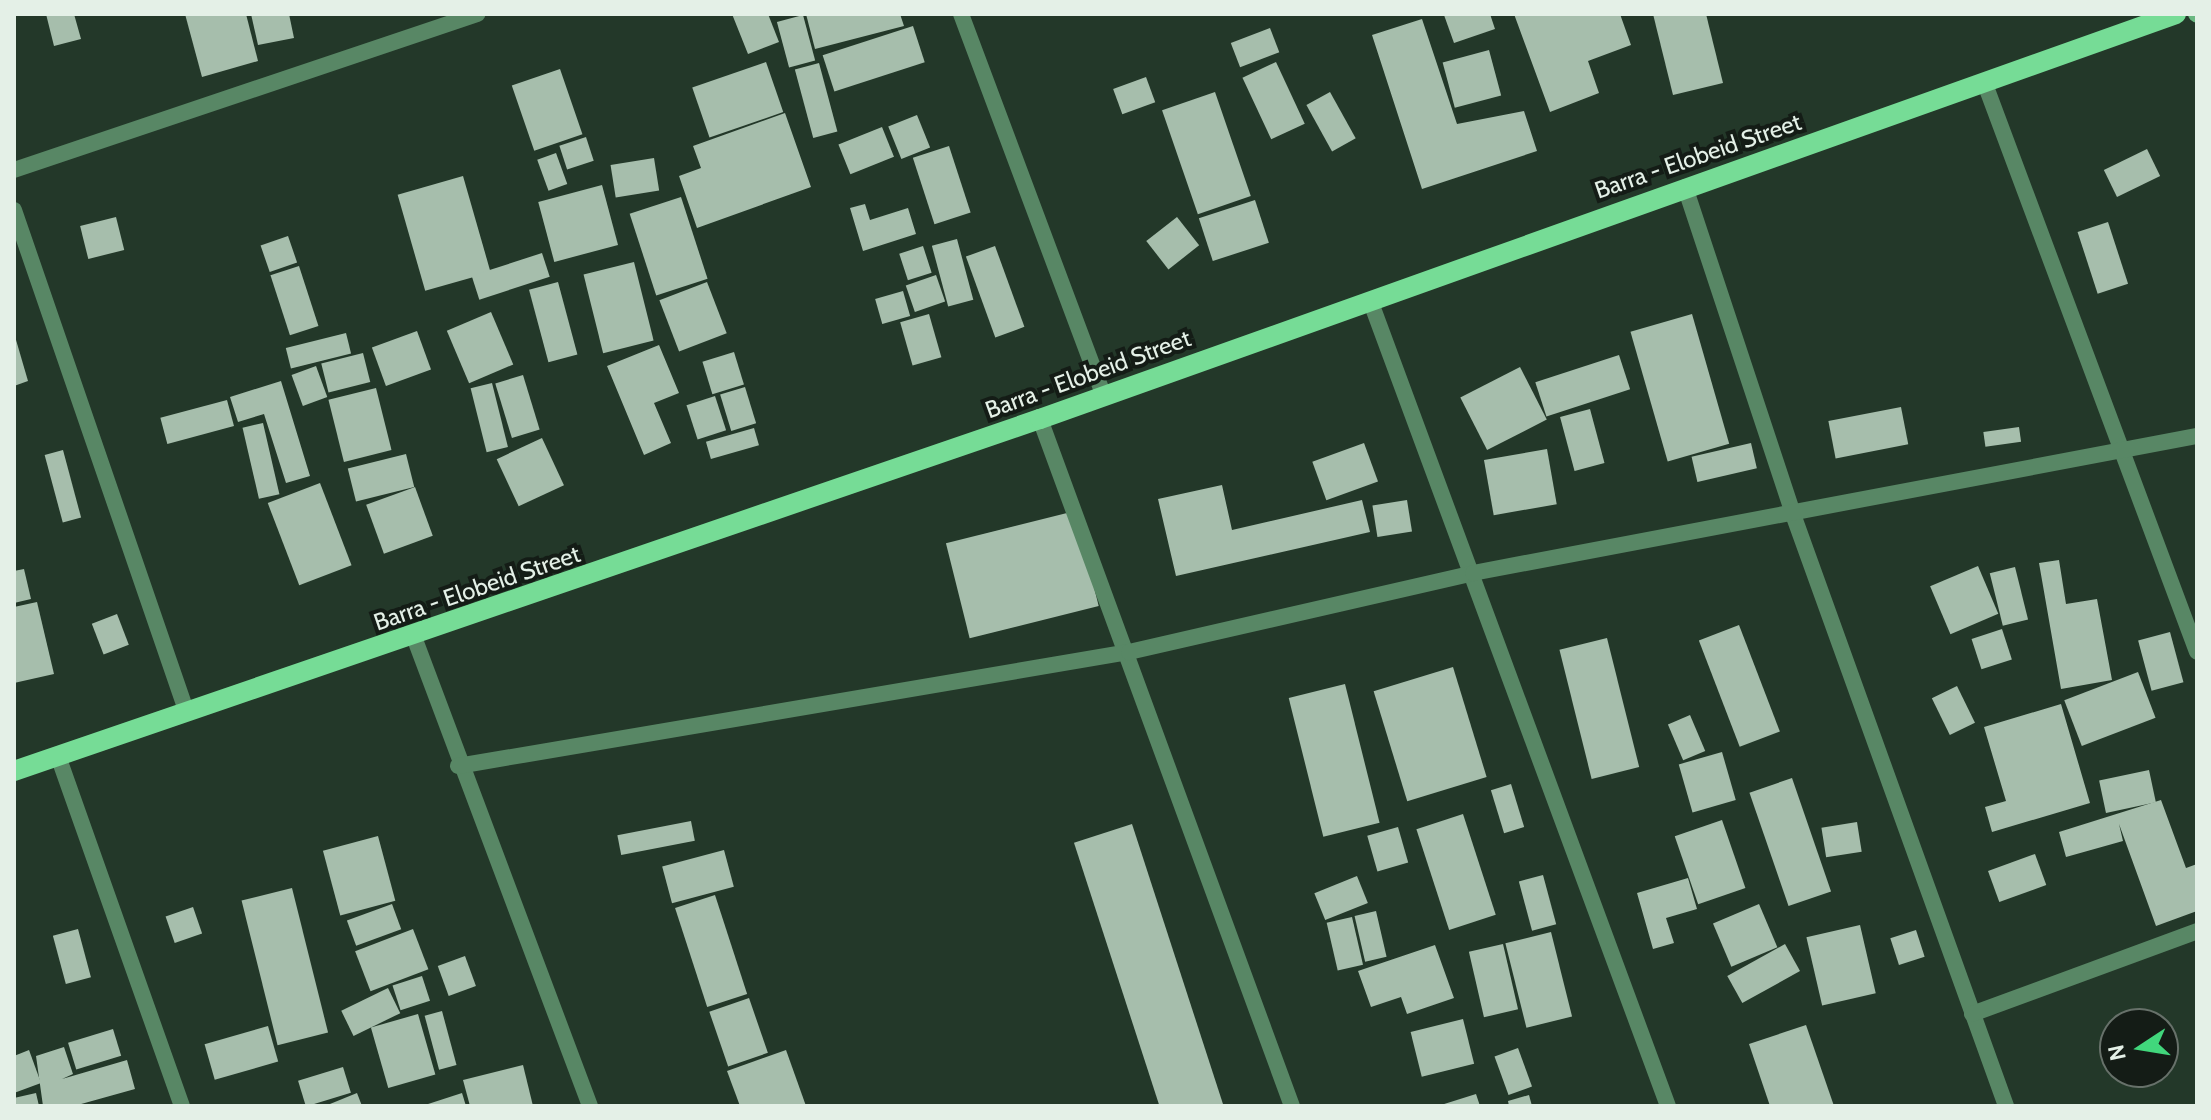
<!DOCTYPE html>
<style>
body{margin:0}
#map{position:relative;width:2211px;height:1120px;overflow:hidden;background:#233829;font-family:Cabin,sans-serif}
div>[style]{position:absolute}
.building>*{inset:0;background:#a6beac;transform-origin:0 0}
.street>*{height:16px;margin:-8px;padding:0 8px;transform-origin:8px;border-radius:8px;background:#588765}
.secondary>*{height:16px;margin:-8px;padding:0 8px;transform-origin:8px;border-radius:8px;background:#6ab781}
.primary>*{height:20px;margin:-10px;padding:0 10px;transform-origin:10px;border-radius:10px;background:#76dc96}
span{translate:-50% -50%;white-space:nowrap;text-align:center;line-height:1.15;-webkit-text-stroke:8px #141c16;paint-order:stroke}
.street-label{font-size:24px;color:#e4f0e7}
.frame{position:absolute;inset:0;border:16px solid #e4f0e7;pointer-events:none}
.north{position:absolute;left:2099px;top:1008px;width:80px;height:80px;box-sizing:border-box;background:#141c16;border:2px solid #67716a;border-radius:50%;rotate:258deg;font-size:22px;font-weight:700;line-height:32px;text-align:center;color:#e4f0e7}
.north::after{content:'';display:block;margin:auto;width:28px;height:36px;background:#41d77c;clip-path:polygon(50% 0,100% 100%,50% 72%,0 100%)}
</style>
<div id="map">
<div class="building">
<div style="clip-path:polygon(46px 14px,74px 14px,81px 39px,54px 46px)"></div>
<div style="clip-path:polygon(185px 14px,246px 14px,258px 61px,202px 77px)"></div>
<div style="clip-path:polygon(251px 14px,289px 14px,294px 38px,258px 45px)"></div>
<div style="clip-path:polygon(732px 14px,768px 14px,779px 42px,748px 54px)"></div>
<div style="clip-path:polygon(806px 14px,900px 14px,904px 26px,815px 49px)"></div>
<div style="clip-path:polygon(1490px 14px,1495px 29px,1454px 43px,1444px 15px)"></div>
<div style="clip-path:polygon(1514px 14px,1620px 14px,1631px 45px,1588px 61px,1599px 93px,1550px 112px)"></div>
<div style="clip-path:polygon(1653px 14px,1706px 14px,1723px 83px,1673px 95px)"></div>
<div style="left:803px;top:15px;width:47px;height:27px;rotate:75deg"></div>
<div style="clip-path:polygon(1422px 19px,1457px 124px,1524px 111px,1537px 151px,1422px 189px,1372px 35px)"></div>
<div style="left:913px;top:26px;width:38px;height:95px;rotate:72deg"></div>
<div style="left:1270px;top:28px;width:26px;height:42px;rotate:69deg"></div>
<div style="left:1489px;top:50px;width:47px;height:48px;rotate:75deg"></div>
<div style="left:766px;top:62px;width:53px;height:78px;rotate:71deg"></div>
<div style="left:1276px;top:62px;width:68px;height:37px;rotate:65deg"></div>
<div style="left:819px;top:63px;width:71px;height:25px;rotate:75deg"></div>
<div style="left:560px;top:69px;width:69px;height:51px;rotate:71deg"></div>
<div style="left:1146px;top:77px;width:27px;height:35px;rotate:70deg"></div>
<div style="left:1215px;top:92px;width:110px;height:56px;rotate:71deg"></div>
<div style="left:1330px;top:92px;width:53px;height:27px;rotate:61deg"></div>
<div style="clip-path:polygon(785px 113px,811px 187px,697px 228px,679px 176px,701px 168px,693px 146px)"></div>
<div style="left:917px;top:115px;width:35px;height:31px;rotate:68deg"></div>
<div style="left:882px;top:127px;width:32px;height:47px;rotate:68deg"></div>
<div style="left:586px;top:137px;width:25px;height:28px;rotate:72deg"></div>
<div style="left:949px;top:146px;width:70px;height:38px;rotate:72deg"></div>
<div style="left:2147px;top:149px;width:30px;height:48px;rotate:64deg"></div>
<div style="left:556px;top:153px;width:33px;height:20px;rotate:70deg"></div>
<div style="left:654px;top:158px;width:33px;height:44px;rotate:81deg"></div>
<div style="left:463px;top:176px;width:100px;height:68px;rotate:74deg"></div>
<div style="left:602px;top:185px;width:62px;height:66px;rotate:75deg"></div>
<div style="left:681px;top:197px;width:86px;height:54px;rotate:72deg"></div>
<div style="left:1255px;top:200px;width:45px;height:59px;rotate:72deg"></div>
<div style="clip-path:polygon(865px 204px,870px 220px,908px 208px,916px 234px,863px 251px,850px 208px)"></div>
<div style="left:116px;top:217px;width:34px;height:37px;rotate:76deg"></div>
<div style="left:1177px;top:217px;width:36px;height:39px;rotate:52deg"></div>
<div style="left:2108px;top:222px;width:65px;height:32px;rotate:72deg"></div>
<div style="left:288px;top:236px;width:28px;height:29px;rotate:71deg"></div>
<div style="left:957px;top:239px;width:63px;height:26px;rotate:75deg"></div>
<div style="left:923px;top:246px;width:28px;height:25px;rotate:72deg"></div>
<div style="left:995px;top:246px;width:86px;height:31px;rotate:70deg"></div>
<div style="left:542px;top:253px;width:25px;height:74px;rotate:72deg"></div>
<div style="left:634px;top:262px;width:81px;height:52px;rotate:76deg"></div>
<div style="left:299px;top:266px;width:63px;height:30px;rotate:72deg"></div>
<div style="left:936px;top:275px;width:28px;height:32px;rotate:71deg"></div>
<div style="left:558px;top:282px;width:75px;height:30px;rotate:75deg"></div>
<div style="left:707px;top:282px;width:55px;height:51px;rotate:69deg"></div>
<div style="left:903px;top:291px;width:26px;height:29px;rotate:74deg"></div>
<div style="left:491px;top:312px;width:57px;height:48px;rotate:67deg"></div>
<div style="left:929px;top:314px;width:45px;height:30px;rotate:74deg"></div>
<div style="left:1692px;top:314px;width:135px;height:64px;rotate:74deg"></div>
<div style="left:417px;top:331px;width:41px;height:48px;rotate:70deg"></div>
<div style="clip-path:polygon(14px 333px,28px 381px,14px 386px)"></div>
<div style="left:346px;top:333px;width:21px;height:62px;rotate:76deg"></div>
<div style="clip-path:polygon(659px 345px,679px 393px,654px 403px,671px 443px,644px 455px,607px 366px)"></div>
<div style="left:734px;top:352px;width:34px;height:33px;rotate:73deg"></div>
<div style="left:363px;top:353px;width:30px;height:43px;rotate:76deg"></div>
<div style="left:1619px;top:355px;width:36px;height:88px;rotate:72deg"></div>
<div style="left:316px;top:366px;width:33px;height:26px;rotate:70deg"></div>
<div style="left:1520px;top:367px;width:59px;height:67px;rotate:63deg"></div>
<div style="left:523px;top:375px;width:57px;height:29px;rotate:73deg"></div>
<div style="clip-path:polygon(281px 381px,310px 476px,286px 483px,264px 414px,238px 422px,230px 397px)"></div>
<div style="left:492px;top:383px;width:66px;height:22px;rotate:76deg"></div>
<div style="left:745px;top:387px;width:38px;height:26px;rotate:73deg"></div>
<div style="left:376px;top:388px;width:64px;height:49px;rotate:76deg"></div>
<div style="left:715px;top:396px;width:36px;height:30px;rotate:72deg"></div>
<div style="left:227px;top:400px;width:27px;height:69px;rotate:75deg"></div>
<div style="left:1901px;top:407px;width:38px;height:74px;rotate:79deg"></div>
<div style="left:1590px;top:409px;width:56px;height:31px;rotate:75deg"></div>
<div style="left:263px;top:423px;width:73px;height:21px;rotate:77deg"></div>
<div style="left:2019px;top:427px;width:15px;height:36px;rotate:82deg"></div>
<div style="left:754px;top:428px;width:18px;height:50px;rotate:74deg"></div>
<div style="left:542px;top:438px;width:52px;height:50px;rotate:65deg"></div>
<div style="left:1364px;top:443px;width:41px;height:55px;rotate:70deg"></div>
<div style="left:1751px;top:443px;width:26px;height:61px;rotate:77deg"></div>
<div style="left:1547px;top:449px;width:56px;height:64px;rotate:80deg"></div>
<div style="left:63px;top:450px;width:70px;height:19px;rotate:75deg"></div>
<div style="left:406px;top:454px;width:34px;height:60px;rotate:76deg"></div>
<div style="left:320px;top:483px;width:88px;height:56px;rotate:69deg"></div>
<div style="clip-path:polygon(1222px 485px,1232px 530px,1362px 500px,1370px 532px,1176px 576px,1158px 499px)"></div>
<div style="left:415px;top:487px;width:52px;height:52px;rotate:70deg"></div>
<div style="left:1407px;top:500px;width:32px;height:35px;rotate:81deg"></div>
<div style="left:1075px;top:511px;width:98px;height:133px;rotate:76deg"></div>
<div style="clip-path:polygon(2059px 560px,2066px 604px,2097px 599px,2112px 680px,2061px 689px,2039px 563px)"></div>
<div style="left:1978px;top:566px;width:52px;height:52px;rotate:67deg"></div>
<div style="left:2015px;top:567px;width:54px;height:26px;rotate:76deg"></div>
<div style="clip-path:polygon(24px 569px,31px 599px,14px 603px,14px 571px)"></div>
<div style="clip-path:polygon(37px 602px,54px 674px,14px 683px,14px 607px)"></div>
<div style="left:117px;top:614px;width:33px;height:27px;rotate:69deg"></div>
<div style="left:1739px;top:625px;width:114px;height:43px;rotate:69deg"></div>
<div style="left:2002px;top:629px;width:32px;height:32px;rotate:72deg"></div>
<div style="left:2170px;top:632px;width:52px;height:33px;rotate:75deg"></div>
<div style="left:1607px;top:638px;width:133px;height:49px;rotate:76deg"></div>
<div style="left:1453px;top:667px;width:115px;height:83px;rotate:73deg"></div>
<div style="left:2138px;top:672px;width:49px;height:79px;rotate:69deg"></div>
<div style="left:1345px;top:684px;width:143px;height:58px;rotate:76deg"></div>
<div style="left:1957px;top:686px;width:41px;height:28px;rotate:64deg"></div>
<div style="clip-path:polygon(2061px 704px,2090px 803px,1992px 832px,1985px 807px,2006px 801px,1984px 727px)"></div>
<div style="left:1690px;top:715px;width:39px;height:24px;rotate:67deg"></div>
<div style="left:1722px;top:752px;width:50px;height:45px;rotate:74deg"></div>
<div style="left:2149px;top:770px;width:33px;height:51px;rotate:78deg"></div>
<div style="left:1792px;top:778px;width:120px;height:45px;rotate:71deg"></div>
<div style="left:1511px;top:784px;width:45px;height:21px;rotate:73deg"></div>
<div style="clip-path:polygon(2161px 800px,2186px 868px,2197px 864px,2197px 911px,2156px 926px,2119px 824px,2123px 841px,2066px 857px,2059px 832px)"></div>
<div style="left:1463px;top:814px;width:106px;height:49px;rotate:72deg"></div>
<div style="left:1722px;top:820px;width:72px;height:50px;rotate:71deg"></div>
<div style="left:691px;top:821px;width:20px;height:75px;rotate:79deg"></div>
<div style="left:1857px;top:822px;width:30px;height:36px;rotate:81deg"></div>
<div style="left:1132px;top:824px;width:296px;height:61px;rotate:72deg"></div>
<div style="left:1398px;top:827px;width:37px;height:32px;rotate:74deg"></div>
<div style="left:378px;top:836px;width:67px;height:57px;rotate:75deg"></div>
<div style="left:724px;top:850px;width:38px;height:64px;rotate:75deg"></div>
<div style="left:2035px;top:854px;width:33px;height:50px;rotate:70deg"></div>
<div style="left:1543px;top:875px;width:51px;height:25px;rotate:75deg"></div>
<div style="left:1357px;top:876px;width:29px;height:46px;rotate:68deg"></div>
<div style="clip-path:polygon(1688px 878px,1697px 909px,1666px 918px,1674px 943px,1653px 949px,1637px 893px)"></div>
<div style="left:292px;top:888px;width:149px;height:52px;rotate:76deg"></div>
<div style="left:715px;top:895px;width:104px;height:42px;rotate:72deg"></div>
<div style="left:392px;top:904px;width:27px;height:48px;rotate:70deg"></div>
<div style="left:1759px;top:904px;width:47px;height:50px;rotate:67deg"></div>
<div style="left:193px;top:907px;width:28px;height:29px;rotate:71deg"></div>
<div style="left:1376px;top:911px;width:47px;height:22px;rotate:77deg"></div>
<div style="left:1352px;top:917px;width:49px;height:26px;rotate:77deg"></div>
<div style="left:1860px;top:925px;width:70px;height:55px;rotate:77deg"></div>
<div style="left:78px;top:929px;width:50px;height:26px;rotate:75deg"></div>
<div style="left:413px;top:929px;width:43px;height:62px;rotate:69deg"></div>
<div style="left:1916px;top:930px;width:28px;height:27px;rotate:72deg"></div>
<div style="left:1551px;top:932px;width:87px;height:47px;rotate:76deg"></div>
<div style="left:1503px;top:944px;width:67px;height:35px;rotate:77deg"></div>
<div style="left:1785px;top:944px;width:31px;height:66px;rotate:61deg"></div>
<div style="clip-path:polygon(1435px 945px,1454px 998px,1407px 1014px,1401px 997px,1371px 1007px,1358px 971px)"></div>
<div style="left:465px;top:956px;width:32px;height:29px;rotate:70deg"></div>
<div style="left:422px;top:976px;width:26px;height:31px;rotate:72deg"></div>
<div style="left:388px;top:988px;width:28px;height:52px;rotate:64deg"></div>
<div style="left:749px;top:998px;width:58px;height:42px;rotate:71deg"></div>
<div style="left:442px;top:1011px;width:56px;height:18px;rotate:75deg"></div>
<div style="left:418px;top:1014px;width:63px;height:49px;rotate:74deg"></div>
<div style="left:1463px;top:1019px;width:46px;height:54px;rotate:76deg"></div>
<div style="clip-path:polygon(1806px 1025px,1834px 1106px,1770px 1106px,1749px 1044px)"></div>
<div style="left:268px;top:1026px;width:37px;height:66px;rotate:74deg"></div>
<div style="left:113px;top:1029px;width:28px;height:47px;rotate:73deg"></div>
<div style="clip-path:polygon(64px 1047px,73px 1074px,62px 1079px,127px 1060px,135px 1089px,74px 1106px,43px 1106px,36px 1056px)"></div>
<div style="left:1518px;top:1048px;width:41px;height:25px;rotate:70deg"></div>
<div style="clip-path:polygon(29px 1050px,41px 1083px,14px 1093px,14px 1056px)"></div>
<div style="clip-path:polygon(786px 1050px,806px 1106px,740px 1106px,727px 1071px)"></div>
<div style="clip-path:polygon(523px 1065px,533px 1106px,470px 1106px,463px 1080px)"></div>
<div style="left:343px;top:1067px;width:27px;height:47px;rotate:73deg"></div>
<div style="clip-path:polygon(36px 1093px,39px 1106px,14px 1106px,14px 1098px)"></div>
<div style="clip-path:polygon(357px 1093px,362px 1106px,325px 1106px)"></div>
<div style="clip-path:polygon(462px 1093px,466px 1106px,425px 1106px,425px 1105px)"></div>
<div style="clip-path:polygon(1476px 1094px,1480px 1106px,1442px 1106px,1441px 1105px)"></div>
<div style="clip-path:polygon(1529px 1095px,1532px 1106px,1509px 1106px,1508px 1101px)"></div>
</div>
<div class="street">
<div style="left:961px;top:14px;width:408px;rotate:69.5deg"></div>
<div style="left:1985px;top:84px;width:606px;rotate:69.53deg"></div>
<div style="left:14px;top:170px;width:489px;rotate:-18.6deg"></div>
<div style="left:1685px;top:187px;width:348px;rotate:71.7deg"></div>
<div style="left:1794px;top:517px;width:626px;rotate:70.2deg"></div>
<div style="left:14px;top:210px;width:532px;rotate:71.02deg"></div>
<div style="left:1370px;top:300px;width:859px;rotate:69.71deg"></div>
<div style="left:1040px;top:419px;width:732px;rotate:69.86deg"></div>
<div style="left:414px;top:637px;width:501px;rotate:69.43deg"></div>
<div style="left:58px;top:756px;width:371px;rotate:70.5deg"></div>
<div style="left:458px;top:766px;width:681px;rotate:-9.64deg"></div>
<div style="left:1129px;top:652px;width:353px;rotate:-12.9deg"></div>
<div style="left:1473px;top:573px;width:737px;rotate:-10.72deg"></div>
<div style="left:1972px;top:1014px;width:240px;rotate:-20.2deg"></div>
</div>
<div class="secondary">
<div style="left:2196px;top:14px;width:1px;rotate:45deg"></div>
</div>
<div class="primary">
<div style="left:14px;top:771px;width:1085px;rotate:-18.94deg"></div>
<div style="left:1040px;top:419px;width:1206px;rotate:-19.62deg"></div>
</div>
<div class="street-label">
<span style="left:1698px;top:156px;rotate:-19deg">Barra - Elobeid Street</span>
<span style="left:1088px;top:374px;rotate:-20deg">Barra - Elobeid Street</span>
<span style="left:477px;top:588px;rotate:-19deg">Barra - Elobeid Street</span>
</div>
<div class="frame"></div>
<div class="north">N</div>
</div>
